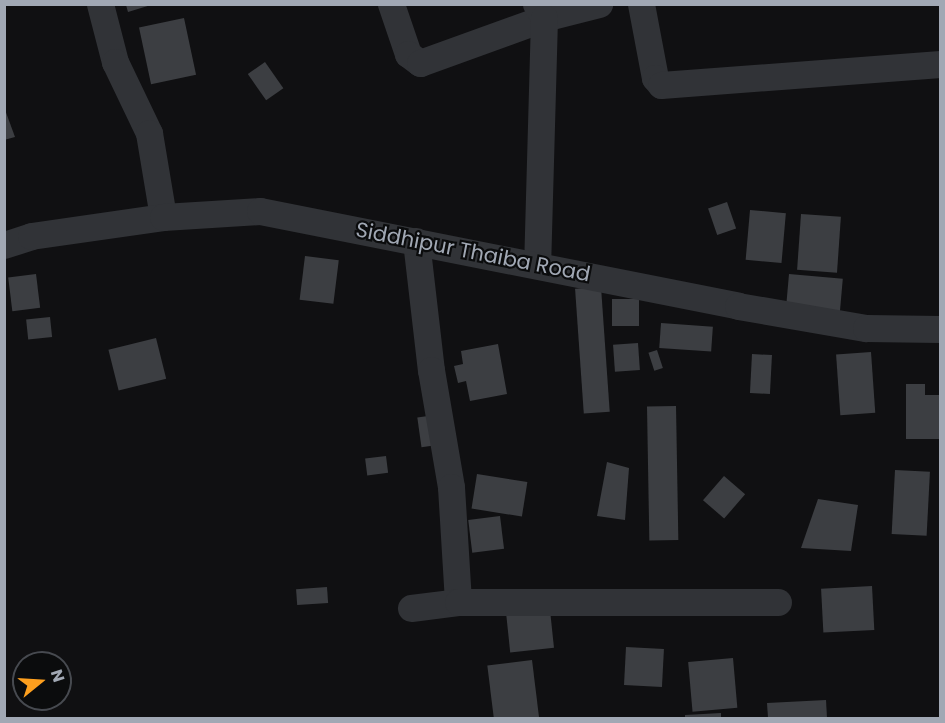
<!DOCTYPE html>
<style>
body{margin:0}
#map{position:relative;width:945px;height:723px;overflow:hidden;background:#101012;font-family:Poppins,sans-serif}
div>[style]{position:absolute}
.building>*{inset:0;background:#3c3e42;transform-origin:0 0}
.minor>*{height:27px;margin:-13.5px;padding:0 13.5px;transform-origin:13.5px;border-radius:13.5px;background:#313337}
span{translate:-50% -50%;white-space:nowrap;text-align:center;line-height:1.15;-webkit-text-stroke:4.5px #0b0c0d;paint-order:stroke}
.street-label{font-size:21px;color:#a1a8b4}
.frame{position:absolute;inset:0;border:6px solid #a1a8b4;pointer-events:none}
.north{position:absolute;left:12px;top:651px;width:60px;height:60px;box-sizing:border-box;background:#0b0c0d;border:2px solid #474a50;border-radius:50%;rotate:72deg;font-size:16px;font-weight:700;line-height:24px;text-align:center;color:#a1a8b4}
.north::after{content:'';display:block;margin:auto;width:21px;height:27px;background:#fd9f1e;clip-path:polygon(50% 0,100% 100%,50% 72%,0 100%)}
</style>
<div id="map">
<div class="building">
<div style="clip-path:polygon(126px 5px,151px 5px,128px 12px)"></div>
<div style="left:184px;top:18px;width:58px;height:46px;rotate:78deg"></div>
<div style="left:265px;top:62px;width:32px;height:21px;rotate:55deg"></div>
<div style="clip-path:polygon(4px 107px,15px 137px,4px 140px)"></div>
<div style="left:727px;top:202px;width:28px;height:20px;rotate:71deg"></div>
<div style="left:750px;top:210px;width:36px;height:50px;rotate:5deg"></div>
<div style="left:801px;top:214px;width:40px;height:56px;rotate:4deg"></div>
<div style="left:305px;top:256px;width:34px;height:44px;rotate:7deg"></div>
<div style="left:36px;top:274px;width:34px;height:28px;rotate:83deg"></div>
<div style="left:789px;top:274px;width:54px;height:34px;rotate:5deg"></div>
<div style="left:601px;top:287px;width:125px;height:26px;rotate:86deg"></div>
<div style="left:612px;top:299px;width:27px;height:27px"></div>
<div style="left:50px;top:317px;width:20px;height:24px;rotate:84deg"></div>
<div style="left:661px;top:323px;width:52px;height:25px;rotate:4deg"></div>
<div style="left:156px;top:338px;width:42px;height:49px;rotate:76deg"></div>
<div style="left:638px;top:343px;width:27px;height:25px;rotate:86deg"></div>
<div style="clip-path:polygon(498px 344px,507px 394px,470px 401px,466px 381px,458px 383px,454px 366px,463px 364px,461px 351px)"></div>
<div style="left:657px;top:350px;width:19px;height:9px;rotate:72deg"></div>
<div style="left:871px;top:352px;width:61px;height:35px;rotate:86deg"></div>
<div style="left:752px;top:354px;width:20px;height:39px;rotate:3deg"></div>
<div style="clip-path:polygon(906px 384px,925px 384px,925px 395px,940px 395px,940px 439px,906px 439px)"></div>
<div style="left:676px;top:406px;width:134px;height:29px;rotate:89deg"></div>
<div style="left:449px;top:413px;width:30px;height:32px;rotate:82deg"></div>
<div style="left:386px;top:456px;width:17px;height:21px;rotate:83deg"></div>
<div style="clip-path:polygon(607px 462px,629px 468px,625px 520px,597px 516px)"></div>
<div style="left:895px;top:470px;width:35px;height:64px;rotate:3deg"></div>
<div style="left:477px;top:474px;width:51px;height:35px;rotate:9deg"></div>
<div style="left:724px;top:476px;width:28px;height:32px;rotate:41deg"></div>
<div style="clip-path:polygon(818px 499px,858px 505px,851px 551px,801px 548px)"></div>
<div style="left:500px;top:516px;width:33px;height:32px;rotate:83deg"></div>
<div style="left:872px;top:586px;width:44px;height:51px;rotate:87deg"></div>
<div style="left:327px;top:587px;width:16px;height:31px;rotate:86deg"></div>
<div style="left:550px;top:610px;width:38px;height:44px;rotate:84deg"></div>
<div style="left:626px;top:647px;width:38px;height:38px;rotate:3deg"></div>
<div style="left:733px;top:658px;width:50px;height:45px;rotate:85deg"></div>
<div style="left:532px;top:660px;width:58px;height:45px;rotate:83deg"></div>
<div style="clip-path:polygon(826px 700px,827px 718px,768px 718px,767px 703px)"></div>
<div style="clip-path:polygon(721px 713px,721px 718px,685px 718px,685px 715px)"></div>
</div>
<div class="minor">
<div style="left:100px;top:4px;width:60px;rotate:75.5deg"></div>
<div style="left:115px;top:62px;width:79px;rotate:64.4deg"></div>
<div style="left:149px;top:133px;width:85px;rotate:80.5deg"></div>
<div style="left:391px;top:4px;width:53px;rotate:71.2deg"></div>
<div style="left:408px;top:54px;width:15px;rotate:37deg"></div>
<div style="left:420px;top:63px;width:132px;rotate:-19.9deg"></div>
<div style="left:544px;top:18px;width:57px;rotate:-14.3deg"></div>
<div style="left:536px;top:4px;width:16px;rotate:60deg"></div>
<div style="left:544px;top:18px;width:246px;rotate:91.6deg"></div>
<div style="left:641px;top:4px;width:75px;rotate:79.3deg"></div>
<div style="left:655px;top:78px;width:9px;rotate:49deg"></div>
<div style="left:661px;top:85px;width:280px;rotate:-4.3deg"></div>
<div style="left:416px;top:241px;width:130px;rotate:83.4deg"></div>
<div style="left:431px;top:370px;width:119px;rotate:80.3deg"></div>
<div style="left:451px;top:487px;width:115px;rotate:86.5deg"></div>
<div style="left:4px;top:245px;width:28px;rotate:-18deg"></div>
<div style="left:31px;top:236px;width:133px;rotate:-8.2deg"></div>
<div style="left:163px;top:217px;width:97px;rotate:-3.5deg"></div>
<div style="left:260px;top:211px;width:487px;rotate:11.2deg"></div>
<div style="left:738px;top:306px;width:130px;rotate:9.8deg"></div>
<div style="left:866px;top:328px;width:74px;rotate:0.8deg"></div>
<div style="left:411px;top:608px;width:47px;rotate:-7.3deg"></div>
<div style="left:458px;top:602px;width:320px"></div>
</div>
<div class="street-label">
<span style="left:473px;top:252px;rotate:11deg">Siddhipur Thaiba Road</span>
</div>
<div class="frame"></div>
<div class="north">N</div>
</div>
